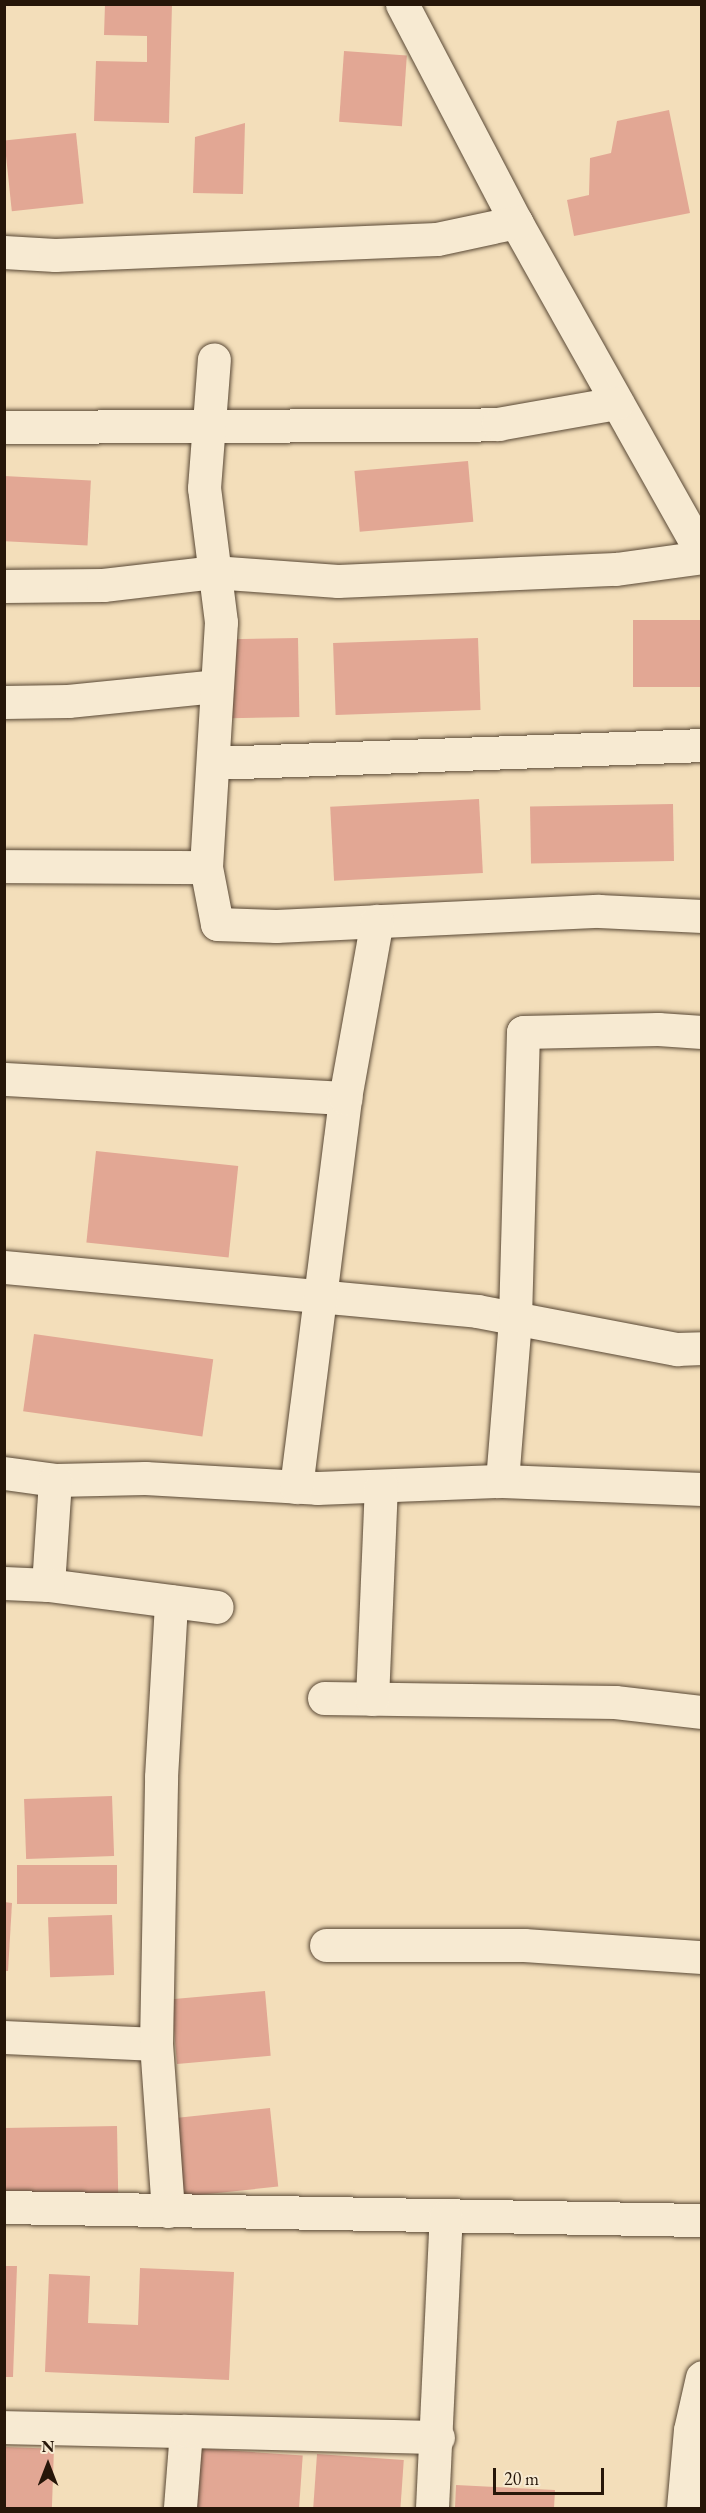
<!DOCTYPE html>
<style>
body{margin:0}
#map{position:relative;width:706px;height:2513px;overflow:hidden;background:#f3deba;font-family:"EB Garamond",serif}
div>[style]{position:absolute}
.building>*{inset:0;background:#e2a794;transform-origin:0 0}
.roads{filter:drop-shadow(0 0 2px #594835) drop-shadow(0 0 2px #594835)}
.minor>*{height:33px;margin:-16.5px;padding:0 16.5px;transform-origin:16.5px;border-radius:16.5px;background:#f7ead2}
span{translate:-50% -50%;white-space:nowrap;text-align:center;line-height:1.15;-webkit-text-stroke:4.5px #f7ead2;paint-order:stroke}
.frame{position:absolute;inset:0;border:6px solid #261609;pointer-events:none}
.north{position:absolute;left:18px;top:2435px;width:60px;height:60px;-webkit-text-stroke:4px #f7ead2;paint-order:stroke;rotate:0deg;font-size:16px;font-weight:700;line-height:24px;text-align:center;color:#261609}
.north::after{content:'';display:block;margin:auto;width:21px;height:27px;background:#261609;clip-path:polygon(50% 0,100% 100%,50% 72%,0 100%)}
.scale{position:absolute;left:493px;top:2468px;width:111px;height:27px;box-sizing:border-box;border:3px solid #261609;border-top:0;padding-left:8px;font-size:18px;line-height:21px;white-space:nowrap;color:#261609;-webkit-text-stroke:4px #f7ead2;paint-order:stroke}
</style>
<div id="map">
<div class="building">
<div style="clip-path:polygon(105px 4px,172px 4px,169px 123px,94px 121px,96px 61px,147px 62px,147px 36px,104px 35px)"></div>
<div style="left:344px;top:51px;width:63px;height:71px;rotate:4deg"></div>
<div style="clip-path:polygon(669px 110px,690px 213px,574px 236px,567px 200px,589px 195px,590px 158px,611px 153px,617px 121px)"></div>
<div style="clip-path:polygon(245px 123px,243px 194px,193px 193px,195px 137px)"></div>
<div style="left:76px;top:133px;width:71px;height:72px;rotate:84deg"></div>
<div style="left:468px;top:461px;width:61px;height:114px;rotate:85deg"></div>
<div style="left:4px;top:476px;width:87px;height:65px;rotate:3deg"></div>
<div style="left:702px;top:620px;width:67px;height:69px;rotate:90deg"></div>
<div style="left:298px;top:638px;width:79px;height:71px;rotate:89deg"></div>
<div style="left:478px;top:638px;width:72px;height:145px;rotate:88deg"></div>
<div style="left:479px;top:799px;width:74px;height:149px;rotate:87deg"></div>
<div style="left:673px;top:804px;width:57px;height:143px;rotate:89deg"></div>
<div style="left:96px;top:1151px;width:143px;height:92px;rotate:6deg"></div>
<div style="left:34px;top:1334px;width:181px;height:78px;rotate:8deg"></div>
<div style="left:112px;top:1796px;width:60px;height:88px;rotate:88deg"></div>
<div style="left:17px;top:1865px;width:100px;height:39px"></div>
<div style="clip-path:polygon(4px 1902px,12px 1903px,8px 1971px,4px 1971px)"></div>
<div style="left:112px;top:1915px;width:60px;height:64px;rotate:88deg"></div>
<div style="left:265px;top:1991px;width:65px;height:94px;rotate:85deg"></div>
<div style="left:270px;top:2108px;width:79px;height:95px;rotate:84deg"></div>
<div style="left:117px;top:2126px;width:71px;height:113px;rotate:89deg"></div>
<div style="clip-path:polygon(4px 2266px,17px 2266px,13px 2377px,4px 2377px)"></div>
<div style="clip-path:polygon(140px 2268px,234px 2272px,229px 2380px,45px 2372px,49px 2274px,90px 2276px,88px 2323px,138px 2325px)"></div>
<div style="left:4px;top:2447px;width:50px;height:61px;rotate:2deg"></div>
<div style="left:195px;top:2448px;width:108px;height:60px;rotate:4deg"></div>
<div style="left:317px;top:2454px;width:87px;height:54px;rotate:4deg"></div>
<div style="clip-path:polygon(456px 2485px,555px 2490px,554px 2508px,455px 2508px)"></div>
</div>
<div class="roads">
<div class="minor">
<div style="left:402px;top:4px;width:246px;rotate:62.4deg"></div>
<div style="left:516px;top:222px;width:380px;rotate:60.7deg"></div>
<div style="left:4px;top:252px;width:51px;rotate:3.4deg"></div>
<div style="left:55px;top:255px;width:382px;rotate:-2.4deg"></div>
<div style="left:437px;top:239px;width:81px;rotate:-12.1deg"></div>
<div style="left:4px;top:427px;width:494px;rotate:-0.3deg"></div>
<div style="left:498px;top:424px;width:121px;rotate:-10deg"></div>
<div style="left:4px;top:586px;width:99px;rotate:-0.6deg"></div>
<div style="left:103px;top:585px;width:111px;rotate:-6.7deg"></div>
<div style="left:213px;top:572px;width:125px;rotate:4.1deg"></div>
<div style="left:338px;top:581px;width:278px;rotate:-2.5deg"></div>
<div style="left:616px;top:569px;width:87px;rotate:-7.9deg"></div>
<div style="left:4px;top:702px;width:64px;rotate:-0.9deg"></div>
<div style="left:68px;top:701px;width:148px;rotate:-5.8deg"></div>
<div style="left:213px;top:763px;width:489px;rotate:-2.1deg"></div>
<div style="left:4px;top:866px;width:202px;rotate:0.3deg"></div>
<div style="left:206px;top:867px;width:58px;rotate:79.1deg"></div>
<div style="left:217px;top:924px;width:59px;rotate:1.9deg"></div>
<div style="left:276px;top:926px;width:323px;rotate:-2.7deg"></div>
<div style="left:599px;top:911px;width:103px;rotate:2.8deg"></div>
<div style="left:206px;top:867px;width:245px;rotate:-86.5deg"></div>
<div style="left:221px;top:622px;width:135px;rotate:-97.2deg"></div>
<div style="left:204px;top:488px;width:129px;rotate:-85.6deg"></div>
<div style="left:4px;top:1079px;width:342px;rotate:3.2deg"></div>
<div style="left:4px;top:1267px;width:475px;rotate:5.3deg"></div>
<div style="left:477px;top:1311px;width:204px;rotate:10.8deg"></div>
<div style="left:677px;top:1349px;width:25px;rotate:-2deg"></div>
<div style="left:4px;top:1473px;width:51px;rotate:7.8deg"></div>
<div style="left:55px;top:1480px;width:90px;rotate:-1.3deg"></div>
<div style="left:145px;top:1478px;width:172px;rotate:3.3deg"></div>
<div style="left:317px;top:1488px;width:185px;rotate:-2.2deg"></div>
<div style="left:502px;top:1481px;width:200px;rotate:2.3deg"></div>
<div style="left:55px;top:1480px;width:105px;rotate:93.8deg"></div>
<div style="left:48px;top:1585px;width:170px;rotate:7.4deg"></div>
<div style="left:502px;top:1481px;width:164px;rotate:-85.4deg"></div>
<div style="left:515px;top:1318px;width:286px;rotate:-88.4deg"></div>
<div style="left:523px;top:1032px;width:135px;rotate:-1.3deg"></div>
<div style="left:658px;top:1029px;width:44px;rotate:3.9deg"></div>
<div style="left:296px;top:1487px;width:392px;rotate:-82.8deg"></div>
<div style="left:345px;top:1098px;width:180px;rotate:-79.8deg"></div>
<div style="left:4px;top:1583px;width:44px;rotate:2.6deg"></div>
<div style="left:324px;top:1698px;width:291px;rotate:0.8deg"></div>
<div style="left:615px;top:1702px;width:88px;rotate:6.6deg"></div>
<div style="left:372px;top:1699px;width:213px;rotate:-87.6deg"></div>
<div style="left:326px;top:1945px;width:198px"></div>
<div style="left:524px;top:1945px;width:178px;rotate:3.9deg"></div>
<div style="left:4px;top:2037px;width:152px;rotate:2.6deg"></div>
<div style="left:4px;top:2207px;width:698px;rotate:1.07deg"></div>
<div style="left:168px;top:2211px;width:167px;rotate:-94.1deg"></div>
<div style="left:156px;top:2044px;width:267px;rotate:-88.9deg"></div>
<div style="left:161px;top:1777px;width:176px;rotate:-86.7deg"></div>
<div style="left:4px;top:2427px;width:182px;rotate:1.3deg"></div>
<div style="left:186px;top:2431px;width:77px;rotate:94.5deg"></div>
<div style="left:186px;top:2431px;width:252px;rotate:1.4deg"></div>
<div style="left:432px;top:2508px;width:292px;rotate:-87.3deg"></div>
<div style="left:683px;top:2508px;width:78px;rotate:-84.9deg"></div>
<div style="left:690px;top:2430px;width:54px;rotate:-77.2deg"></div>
</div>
</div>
<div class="frame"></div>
<div class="north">N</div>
<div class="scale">20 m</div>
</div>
